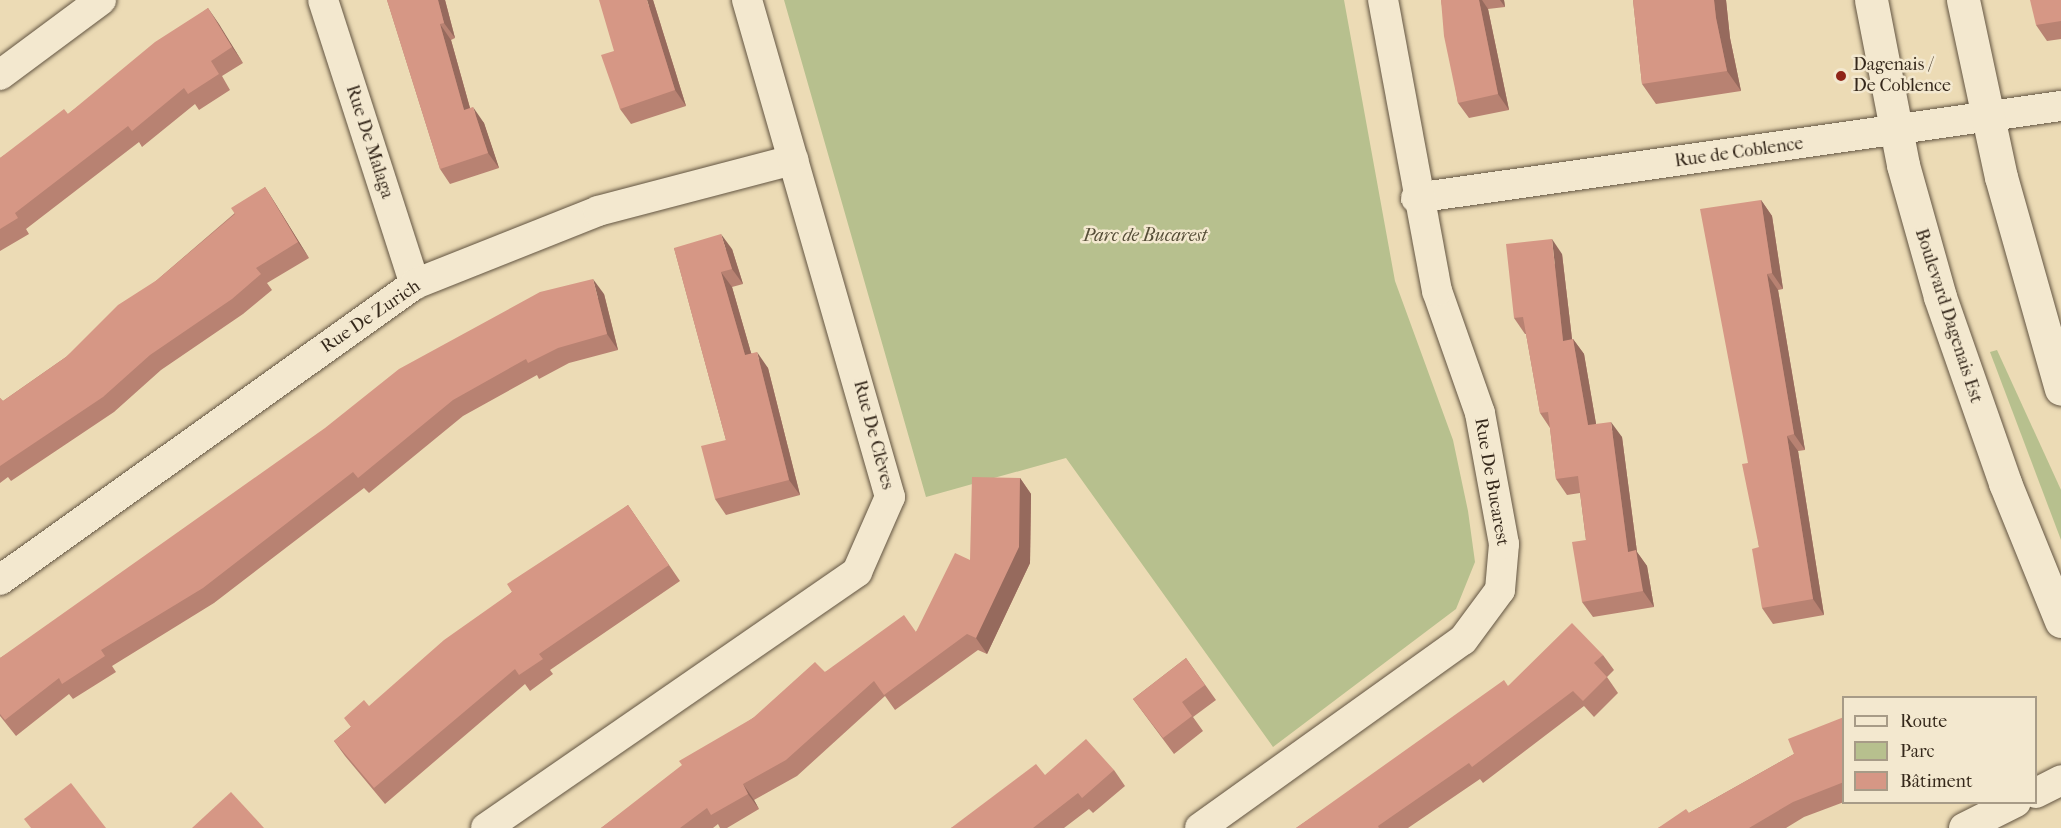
<!DOCTYPE html>
<meta charset="utf-8">
<style>
body{margin:0}
#map{position:relative;width:2061px;height:828px;overflow:hidden;background:#ecdbb5;font-family:"IM FELL French Canon",serif}
div>[style]{position:absolute}
.green>*{inset:0;background:#b7c08e}
.roads{filter:drop-shadow(0 0 2px #635542) drop-shadow(0 0 2px #635542)}
.minor>*{height:30px;margin:-15px;padding:0 15px;transform-origin:15px;border-radius:15px;background:#f3e8cf}
.secondary>*{height:33px;margin:-16.5px;padding:0 16.5px;transform-origin:16.5px;border-radius:16.5px;background:#f3e8cf}
.wall>*{inset:0;background:#b88272}
.shaded-wall>*{inset:0;background:#966a5d}
.building>*{inset:0;background:#d69785}
.dots>*{width:16px;height:16px;translate:-50% -50%;box-sizing:border-box;border:3px solid #f3e8cf;border-radius:50%}
span{translate:-50% -50%;white-space:nowrap;text-align:center;line-height:1.15;-webkit-text-stroke:5px #f3e8cf;paint-order:stroke}
.poi-label{font-size:18px;color:#35281b}
.left{translate:0 -50%;text-align:left}
.street-label{font-size:18px;color:#35281b}
.park-label{font-size:18px;color:#564e38;font-style:italic}
.legend{position:absolute;left:1842px;top:696px;width:195px;height:108px;box-sizing:border-box;background:#f3e8cf;border:2px solid #a79b87;margin:0;padding:8px 10px;list-style:none;font-size:18px;color:#35281b}
.legend li{display:flex;align-items:center;gap:12px;height:30px}
.legend b{width:30px;border:2px solid #a79b87}
</style>
<div id="map">
<div class="green">
<div style="clip-path:polygon(784px 0,1344px 0,1395px 281px,1453px 440px,1468px 511px,1475px 562px,1456px 609px,1273px 747px,1066px 458px,926px 497px)"></div>
<div style="clip-path:polygon(1997px 350px,2061px 490px,2061px 540px,1990px 352px)"></div>
</div>
<div class="roads">
<div class="minor">
<div style="left:323px;top:0;width:299px;rotate:72.1deg"></div>
<div style="left:0;top:75px;width:126px;rotate:-36.6deg"></div>
<div style="left:1416px;top:198px;width:652px;rotate:-8.12deg"></div>
<div style="left:0;top:580px;width:510px;rotate:-35.5deg"></div>
<div style="left:415px;top:284px;width:197px;rotate:-21.7deg"></div>
<div style="left:598px;top:211px;width:202px;rotate:-14.7deg"></div>
<div style="left:2036px;top:793px;width:28px;rotate:-27deg"></div>
<div style="left:486px;top:828px;width:451px;rotate:-34.6deg"></div>
<div style="left:857px;top:572px;width:82px;rotate:-66.3deg"></div>
<div style="left:890px;top:497px;width:517px;rotate:-106.05deg"></div>
<div style="left:1200px;top:828px;width:323px;rotate:-35.6deg"></div>
<div style="left:1463px;top:640px;width:62px;rotate:-53.5deg"></div>
<div style="left:1500px;top:590px;width:46px;rotate:-85deg"></div>
<div style="left:1504px;top:544px;width:133px;rotate:-100.4deg"></div>
<div style="left:1480px;top:413px;width:129px;rotate:-109.4deg"></div>
<div style="left:1437px;top:291px;width:296px;rotate:-100.5deg"></div>
<div style="left:1964px;top:828px;width:58px;rotate:-26.6deg"></div>
</div>
<div class="secondary">
<div style="left:1871px;top:0;width:168px;rotate:79deg"></div>
<div style="left:1903px;top:165px;width:137px;rotate:74.3deg"></div>
<div style="left:1940px;top:297px;width:197px;rotate:70.7deg"></div>
<div style="left:2005px;top:483px;width:149px;rotate:67.9deg"></div>
<div style="left:1963px;top:0;width:181px;rotate:77.9deg"></div>
<div style="left:2001px;top:177px;width:220px;rotate:74.2deg"></div>
</div>
</div>
<div class="wall">
<div style="clip-path:polygon(387px 0,445px 0,455px 38px,451px 40px,470px 108px,484px 123px,499px 168px,450px 184px,440px 169px)"></div>
<div style="clip-path:polygon(653px 0,686px 106px,631px 124px,620px 109px,614px 51px)"></div>
<div style="clip-path:polygon(1441px 0,1504px 0,1505px 7px,1488px 9px,1509px 110px,1469px 118px,1458px 103px)"></div>
<div style="clip-path:polygon(1633px 0,1726px 0,1730px 38px,1741px 91px,1656px 104px,1642px 84px)"></div>
<div style="clip-path:polygon(2061px 0,2061px 39px,2047px 41px,2036px 25px)"></div>
<div style="clip-path:polygon(208px 8px,243px 63px,222px 76px,230px 90px,199px 110px,195px 104px,142px 147px,139px 142px,26px 229px,29px 234px,0 251px,0 158px,68px 114px)"></div>
<div style="clip-path:polygon(265px 187px,275px 203px,309px 258px,267px 283px,272px 290px,243px 314px,161px 370px,114px 412px,11px 481px,8px 477px,0 483px,0 398px,3px 401px,66px 357px,157px 280px)"></div>
<div style="clip-path:polygon(1761px 200px,1772px 216px,1783px 289px,1778px 290px,1805px 450px,1798px 451px,1824px 615px,1773px 624px,1762px 608px,1759px 547px,1748px 463px)"></div>
<div style="clip-path:polygon(674px 248px,732px 249px,743px 284px,732px 287px,751px 353px,768px 368px,800px 495px,726px 515px,715px 499px,726px 440px)"></div>
<div style="clip-path:polygon(1562px 254px,1572px 339px,1573px 339px,1584px 354px,1596px 424px,1622px 437px,1637px 552px,1647px 566px,1654px 607px,1593px 617px,1582px 602px,1586px 540px,1580px 493px,1567px 495px,1556px 479px,1550px 428px,1540px 413px,1526px 334px,1525px 334px,1514px 318px)"></div>
<div style="clip-path:polygon(604px 294px,618px 350px,569px 363px,539px 379px,537px 375px,463px 416px,369px 493px,364px 488px,214px 603px,112px 666px,116px 672px,73px 699px,69px 694px,16px 736px,0 716px,0 658px)"></div>
<div style="clip-path:polygon(1020px 478px,1031px 494px,1030px 563px,987px 654px,978px 650px,895px 710px,885px 696px,797px 776px,754px 800px,759px 809px,727px 828px,720px 828px,718px 824px,713px 828px,601px 828px,753px 718px,825px 672px,916px 632px,970px 560px)"></div>
<div style="clip-path:polygon(628px 505px,680px 581px,550px 670px,553px 674px,530px 691px,525px 684px,385px 804px,345px 756px,334px 741px,512px 592px)"></div>
<div style="clip-path:polygon(1603px 655px,1614px 670px,1607px 677px,1618px 693px,1594px 717px,1584px 706px,1483px 783px,1480px 779px,1408px 828px,1296px 828px,1508px 686px)"></div>
<div style="clip-path:polygon(1186px 658px,1216px 700px,1193px 717px,1203px 731px,1174px 754px,1133px 699px)"></div>
<div style="clip-path:polygon(1844px 717px,1844px 802px,1804px 817px,1786px 828px,1658px 828px,1689px 813px,1794px 754px)"></div>
<div style="clip-path:polygon(1114px 770px,1125px 786px,1093px 813px,1089px 809px,1064px 828px,951px 828px,1045px 775px)"></div>
</div>
<div class="shaded-wall">
<div style="clip-path:polygon(438px 0,445px 0,455px 38px,444px 23px)"></div>
<div style="clip-path:polygon(647px 0,653px 0,686px 106px,675px 90px)"></div>
<div style="clip-path:polygon(1479px 0,1482px 0,1488px 9px,1509px 110px,1498px 94px)"></div>
<div style="clip-path:polygon(1500px 0,1504px 0,1505px 7px)"></div>
<div style="clip-path:polygon(1714px 0,1726px 0,1730px 38px,1741px 91px,1727px 71px,1716px 18px)"></div>
<div style="clip-path:polygon(208px 8px,219px 24px,243px 63px,232px 47px)"></div>
<div style="clip-path:polygon(440px 24px,451px 40px,475px 126px,464px 110px)"></div>
<div style="clip-path:polygon(473px 107px,484px 123px,499px 168px,488px 153px)"></div>
<div style="clip-path:polygon(265px 187px,275px 203px,309px 258px,298px 242px)"></div>
<div style="clip-path:polygon(1761px 200px,1772px 216px,1783px 289px,1772px 273px)"></div>
<div style="clip-path:polygon(721px 234px,732px 249px,743px 284px,732px 269px)"></div>
<div style="clip-path:polygon(1552px 239px,1562px 254px,1574px 356px,1563px 341px)"></div>
<div style="clip-path:polygon(721px 272px,732px 287px,756px 370px,745px 355px)"></div>
<div style="clip-path:polygon(1767px 274px,1778px 290px,1805px 450px,1794px 434px)"></div>
<div style="clip-path:polygon(593px 279px,604px 294px,618px 350px,607px 334px)"></div>
<div style="clip-path:polygon(1573px 339px,1584px 354px,1599px 441px,1588px 425px)"></div>
<div style="clip-path:polygon(757px 352px,768px 368px,800px 495px,789px 480px)"></div>
<div style="clip-path:polygon(1611px 422px,1622px 437px,1637px 552px,1647px 566px,1654px 607px,1643px 591px,1628px 552px)"></div>
<div style="clip-path:polygon(1787px 436px,1798px 451px,1824px 615px,1813px 599px)"></div>
<div style="clip-path:polygon(1020px 478px,1031px 494px,1030px 563px,987px 654px,976px 638px)"></div>
<div style="clip-path:polygon(743px 784px,754px 800px,759px 809px,748px 794px)"></div>
</div>
<div class="building">
<div style="clip-path:polygon(387px 0,438px 0,444px 23px,440px 24px,464px 110px,473px 107px,488px 153px,440px 169px)"></div>
<div style="clip-path:polygon(599px 0,647px 0,675px 90px,620px 109px,601px 55px,614px 51px)"></div>
<div style="clip-path:polygon(1441px 0,1479px 0,1498px 94px,1458px 103px,1444px 36px)"></div>
<div style="clip-path:polygon(1633px 0,1714px 0,1716px 18px,1727px 71px,1642px 84px)"></div>
<div style="clip-path:polygon(2030px 0,2061px 0,2061px 21px,2036px 25px)"></div>
<div style="clip-path:polygon(208px 8px,232px 47px,211px 61px,219px 74px,188px 94px,184px 88px,132px 131px,128px 126px,15px 213px,18px 218px,0 229px,0 158px,64px 109px,68px 114px,155px 42px)"></div>
<div style="clip-path:polygon(265px 187px,298px 242px,256px 268px,261px 274px,232px 299px,150px 355px,103px 397px,0 466px,0 398px,3px 401px,66px 357px,118px 305px,157px 280px,235px 214px,231px 208px)"></div>
<div style="clip-path:polygon(1761px 200px,1772px 273px,1767px 274px,1794px 434px,1787px 436px,1813px 599px,1762px 608px,1752px 549px,1759px 547px,1742px 464px,1748px 463px,1700px 209px)"></div>
<div style="clip-path:polygon(721px 234px,732px 269px,721px 272px,745px 355px,757px 352px,789px 480px,715px 499px,701px 446px,726px 440px,674px 248px)"></div>
<div style="clip-path:polygon(1552px 239px,1563px 341px,1573px 339px,1588px 425px,1611px 422px,1628px 552px,1636px 550px,1643px 591px,1582px 602px,1572px 542px,1586px 540px,1578px 476px,1556px 479px,1548px 412px,1540px 413px,1523px 317px,1514px 318px,1506px 244px)"></div>
<div style="clip-path:polygon(593px 279px,607px 334px,558px 348px,528px 363px,526px 359px,453px 400px,358px 478px,353px 472px,203px 588px,101px 650px,105px 656px,62px 684px,59px 678px,5px 720px,0 714px,0 658px,325px 428px,399px 369px,540px 292px)"></div>
<div style="clip-path:polygon(972px 477px,1020px 478px,1019px 547px,976px 638px,967px 634px,884px 695px,874px 681px,786px 760px,743px 784px,748px 794px,711px 815px,707px 808px,680px 828px,601px 828px,682px 765px,679px 761px,753px 718px,815px 662px,825px 672px,904px 615px,916px 632px,955px 553px,970px 560px)"></div>
<div style="clip-path:polygon(628px 505px,669px 565px,539px 654px,543px 659px,519px 675px,515px 669px,374px 788px,334px 741px,351px 727px,344px 718px,364px 700px,369px 706px,444px 640px,512px 592px,507px 584px)"></div>
<div style="clip-path:polygon(1572px 623px,1603px 655px,1594px 663px,1607px 677px,1583px 701px,1573px 691px,1472px 767px,1469px 763px,1378px 826px,1379px 828px,1296px 828px,1504px 680px,1508px 686px)"></div>
<div style="clip-path:polygon(1186px 658px,1205px 685px,1182px 702px,1192px 716px,1163px 738px,1133px 699px)"></div>
<div style="clip-path:polygon(1844px 717px,1844px 782px,1793px 802px,1749px 828px,1658px 828px,1686px 809px,1689px 813px,1794px 754px,1788px 739px)"></div>
<div style="clip-path:polygon(1086px 739px,1114px 770px,1082px 798px,1078px 793px,1033px 828px,951px 828px,1036px 764px,1045px 775px)"></div>
<div style="clip-path:polygon(71px 783px,106px 828px,31px 828px,24px 819px)"></div>
<div style="clip-path:polygon(231px 792px,264px 828px,192px 828px)"></div>
</div>
<div class="dots">
<div style="left:1841px;top:76px;background:#8f2418"></div>
</div>
<div class="poi-label">
<span class="left" style="left:1853px;top:76px">Dagenais /<br>De Coblence</span>
</div>
<div class="street-label">
<span style="left:369px;top:142px;rotate:72deg">Rue De Malaga</span>
<span style="left:1739px;top:153px;rotate:-8deg">Rue de Coblence</span>
<span style="left:1948px;top:316px;rotate:72deg">Boulevard Dagenais Est</span>
<span style="left:371px;top:317px;rotate:-34deg">Rue De Zurich</span>
<span style="left:873px;top:435px;rotate:75deg">Rue De Clèves</span>
<span style="left:1491px;top:482px;rotate:80deg">Rue De Bucarest</span>
</div>
<div class="park-label">
<span style="left:1145px;top:236px">Parc de Bucarest</span>
</div>
<ul class="legend">
<li><b style="height:8px;background:#f3e8cf"></b>Route</li>
<li><b style="height:16px;background:#b7c08e"></b>Parc</li>
<li><b style="height:16px;background:#d69785"></b>Bâtiment</li>
</ul>
</div>
